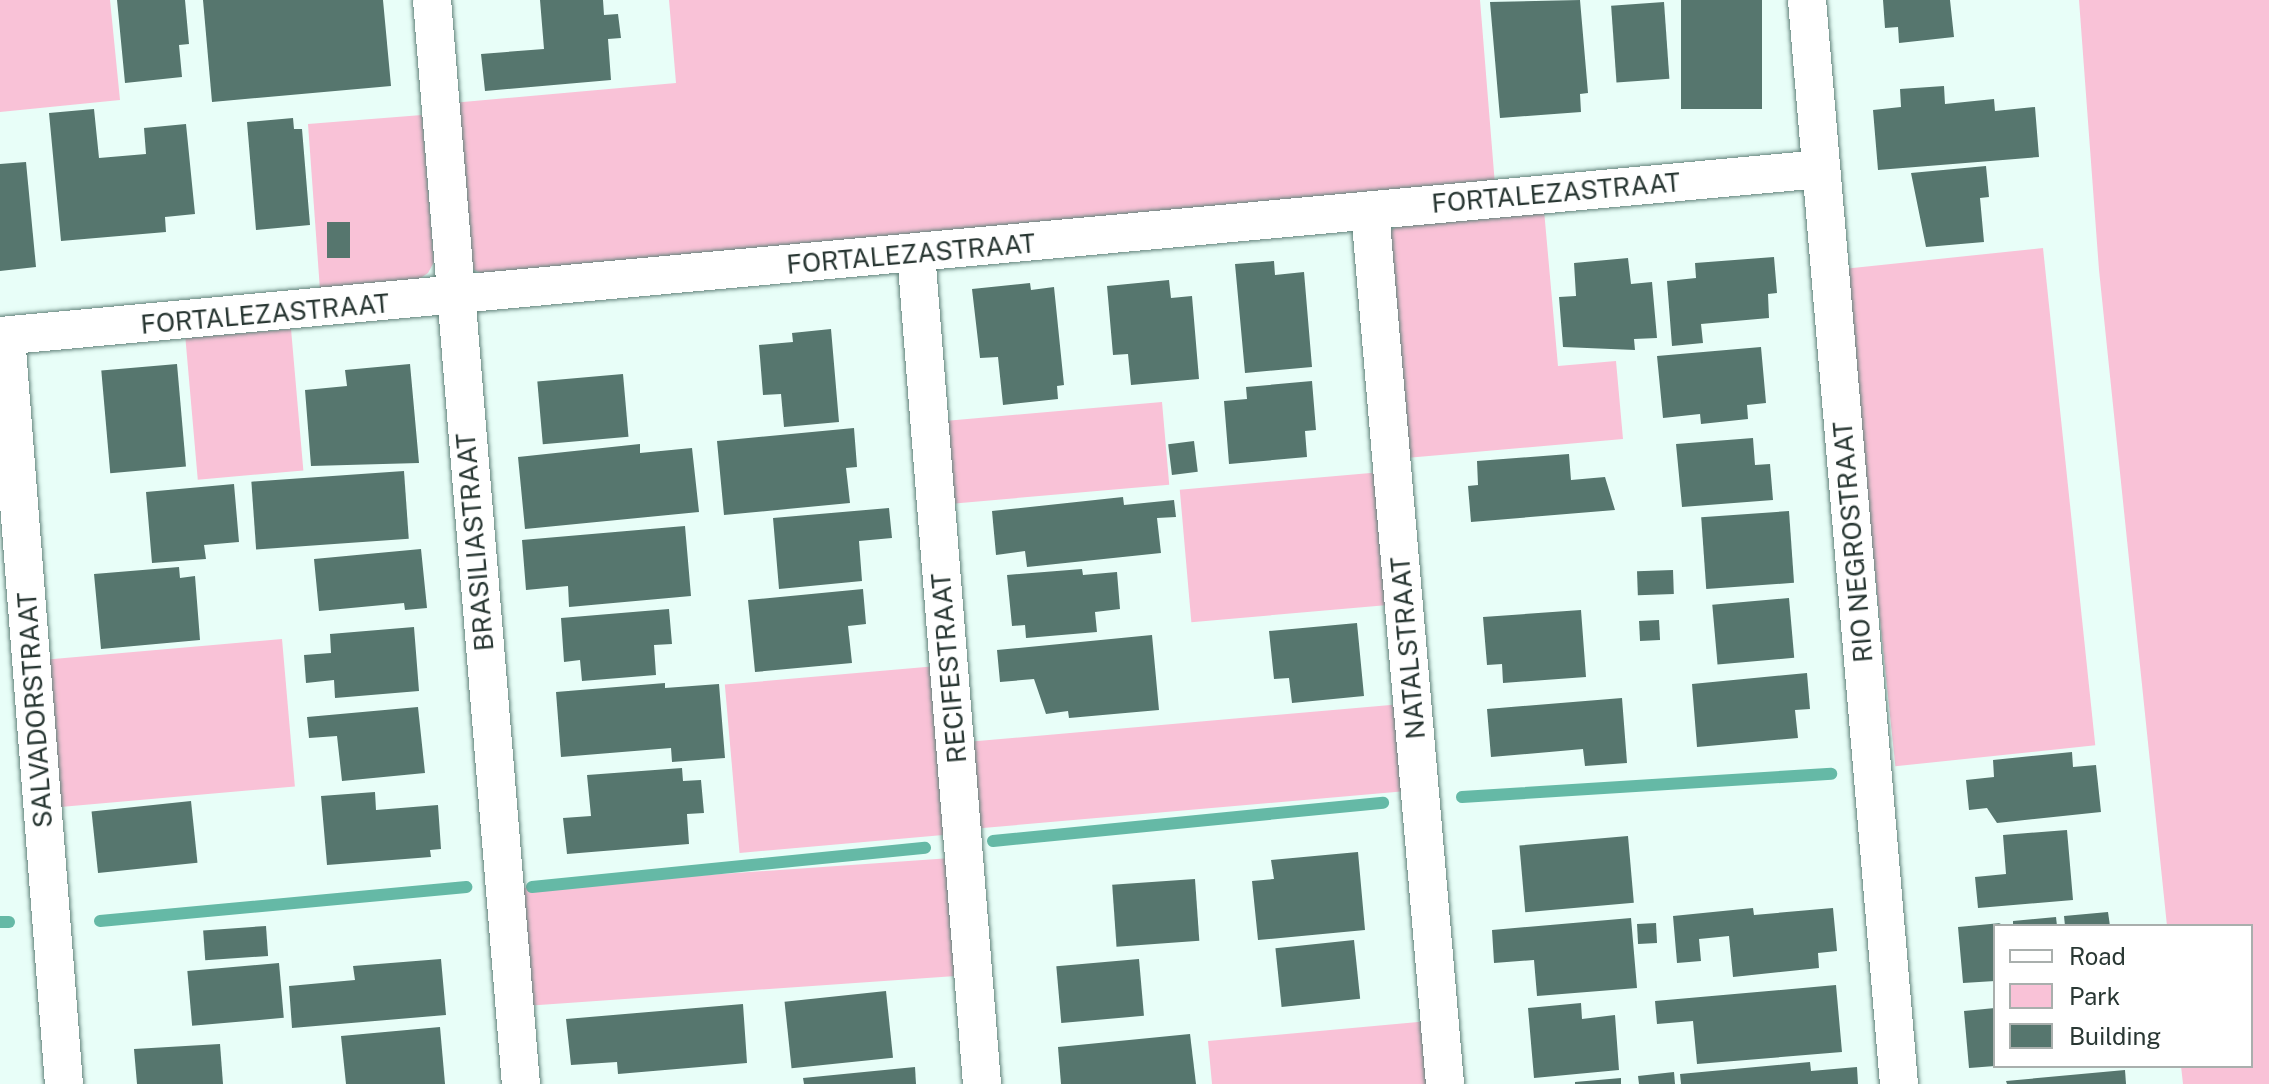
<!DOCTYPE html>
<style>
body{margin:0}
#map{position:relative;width:2269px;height:1084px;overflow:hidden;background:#e8fef8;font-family:"Public Sans",sans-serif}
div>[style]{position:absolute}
.green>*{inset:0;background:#f9c2d7;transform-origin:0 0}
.stream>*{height:12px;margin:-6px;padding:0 6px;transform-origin:6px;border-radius:6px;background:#65b9a6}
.building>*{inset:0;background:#56766e;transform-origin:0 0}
.roads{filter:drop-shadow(0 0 2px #608179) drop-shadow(0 0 2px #608179)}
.street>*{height:38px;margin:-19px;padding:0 19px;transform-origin:19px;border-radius:19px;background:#fff}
span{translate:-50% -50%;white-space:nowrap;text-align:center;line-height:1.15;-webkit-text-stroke:8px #fff;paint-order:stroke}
.street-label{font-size:26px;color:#293733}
.legend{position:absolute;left:1993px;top:924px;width:260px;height:144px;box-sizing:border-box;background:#fff;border:2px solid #a9afad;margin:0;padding:10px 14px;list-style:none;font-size:24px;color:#293733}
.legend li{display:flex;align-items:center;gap:16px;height:40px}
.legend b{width:40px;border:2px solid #a9afad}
</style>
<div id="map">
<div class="green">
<div style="clip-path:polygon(0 0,110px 0,120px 100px,0 112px)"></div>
<div style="clip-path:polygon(669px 0,1480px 0,1495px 185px,495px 279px,474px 270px,462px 246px,452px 103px,676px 83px)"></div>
<div style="clip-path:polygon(2079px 0,2269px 0,2269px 1084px,2183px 1084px,2181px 1066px,2251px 1066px,2251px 926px,2167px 926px,2099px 270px)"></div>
<div style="clip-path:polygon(422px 115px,434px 262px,428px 273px,419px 279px,320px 290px,308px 124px)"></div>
<div style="clip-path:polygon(1544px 210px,1558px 366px,1616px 361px,1623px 439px,1406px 458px,1387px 248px,1391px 230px,1403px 223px)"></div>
<div style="left:2043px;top:248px;width:500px;height:201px;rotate:84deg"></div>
<div style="left:291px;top:329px;width:142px;height:106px;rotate:85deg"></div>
<div style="left:1162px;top:402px;width:83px;height:218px;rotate:85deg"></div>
<div style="left:1382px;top:472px;width:133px;height:203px;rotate:85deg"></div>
<div style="left:282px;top:639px;width:148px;height:241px;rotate:85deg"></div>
<div style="left:937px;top:666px;width:169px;height:213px;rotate:85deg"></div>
<div style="left:1402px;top:704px;width:87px;height:443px;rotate:85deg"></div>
<div style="left:951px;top:858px;width:118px;height:432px;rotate:86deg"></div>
<div style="clip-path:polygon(1429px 1021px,1435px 1084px,1212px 1084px,1208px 1041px)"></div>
</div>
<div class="stream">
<div style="left:1462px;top:797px;width:370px;rotate:-3.6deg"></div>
<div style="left:993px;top:841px;width:392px;rotate:-5.6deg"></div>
<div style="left:532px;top:887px;width:395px;rotate:-5.7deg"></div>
<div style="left:100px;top:921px;width:368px;rotate:-5.3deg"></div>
<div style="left:0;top:922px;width:9px"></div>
</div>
<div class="building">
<div style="clip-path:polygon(117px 0,185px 0,189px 44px,179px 45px,182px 77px,125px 83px)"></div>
<div style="clip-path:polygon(203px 0,383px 0,391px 86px,212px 102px)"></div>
<div style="clip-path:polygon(540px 0,603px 0,604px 15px,618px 14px,621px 38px,608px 39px,611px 80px,485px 91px,481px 54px,544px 49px)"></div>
<div style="clip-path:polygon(1580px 0,1588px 93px,1580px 94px,1581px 112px,1500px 118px,1490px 2px)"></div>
<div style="left:1681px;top:0;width:81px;height:109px"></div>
<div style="clip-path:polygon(1883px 0,1950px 0,1954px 37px,1899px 43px,1898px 27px,1885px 28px)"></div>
<div style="left:1664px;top:2px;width:77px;height:53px;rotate:86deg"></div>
<div style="clip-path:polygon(1944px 86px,1945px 104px,1994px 99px,1995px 111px,2035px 107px,2039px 157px,1878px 170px,1873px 110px,1901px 107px,1900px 89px)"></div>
<div style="clip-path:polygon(94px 109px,99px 158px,146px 154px,144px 128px,186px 124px,195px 214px,165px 217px,166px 232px,61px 241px,49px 113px)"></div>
<div style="clip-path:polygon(293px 118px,294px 129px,302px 129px,310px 225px,256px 230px,247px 122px)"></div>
<div style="clip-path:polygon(26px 162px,36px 267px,0 271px,0 164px)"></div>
<div style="clip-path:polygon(1986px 166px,1989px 197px,1980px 198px,1984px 242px,1926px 247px,1911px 173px)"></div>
<div style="left:327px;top:222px;width:23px;height:36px"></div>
<div style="clip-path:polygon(1774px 257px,1777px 293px,1768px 294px,1769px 318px,1701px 324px,1703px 343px,1672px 346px,1667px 281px,1696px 278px,1695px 263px)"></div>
<div style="clip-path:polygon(1628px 258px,1631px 284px,1652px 282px,1657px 338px,1634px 339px,1635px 350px,1563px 347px,1559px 297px,1576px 296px,1574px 263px)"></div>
<div style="clip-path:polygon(1274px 261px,1275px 275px,1304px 272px,1312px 367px,1245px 373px,1235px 264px)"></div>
<div style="clip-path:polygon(1169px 280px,1171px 298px,1192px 296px,1199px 379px,1131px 385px,1128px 354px,1113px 355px,1107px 286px)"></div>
<div style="clip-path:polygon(1030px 283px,1031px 290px,1054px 287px,1064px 385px,1057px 386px,1058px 399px,1003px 405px,998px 357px,980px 358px,972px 289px)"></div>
<div style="clip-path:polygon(831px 329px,839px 422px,784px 427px,781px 394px,763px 395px,759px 345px,793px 342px,792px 333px)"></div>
<div style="clip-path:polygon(1761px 347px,1766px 403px,1747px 405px,1748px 419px,1701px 424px,1700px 414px,1663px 418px,1657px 356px)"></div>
<div style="left:177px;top:364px;width:103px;height:76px;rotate:85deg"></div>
<div style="clip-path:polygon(410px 364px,419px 463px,311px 466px,305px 390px,347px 386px,345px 370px)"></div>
<div style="left:623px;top:374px;width:63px;height:86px;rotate:85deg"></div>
<div style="clip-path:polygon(1312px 381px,1316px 430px,1305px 431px,1307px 457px,1229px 464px,1224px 401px,1247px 399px,1246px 387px)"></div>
<div style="clip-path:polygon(854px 428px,857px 467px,846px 468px,850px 503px,724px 515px,717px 441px)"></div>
<div style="clip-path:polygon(1753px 438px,1755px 465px,1770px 464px,1773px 500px,1682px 507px,1676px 444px)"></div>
<div style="left:1194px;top:441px;width:31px;height:26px;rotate:83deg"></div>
<div style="clip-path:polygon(640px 444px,640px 453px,692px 448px,699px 512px,525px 529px,518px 457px)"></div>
<div style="clip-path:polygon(1569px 454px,1571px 480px,1605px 477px,1615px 510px,1471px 522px,1468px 486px,1478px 485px,1477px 461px)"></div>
<div style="left:404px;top:471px;width:68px;height:153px;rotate:86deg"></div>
<div style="clip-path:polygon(234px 484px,239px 542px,204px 545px,206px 559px,152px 563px,146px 492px)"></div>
<div style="clip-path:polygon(1123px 497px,1124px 505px,1174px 500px,1176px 517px,1157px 518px,1161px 553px,1027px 567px,1025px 551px,996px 555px,992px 511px)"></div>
<div style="clip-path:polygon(889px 508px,892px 538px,859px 541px,862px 581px,779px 589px,773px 518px)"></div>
<div style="left:1789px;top:511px;width:72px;height:88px;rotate:86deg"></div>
<div style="clip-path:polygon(685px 526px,691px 596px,569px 607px,568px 586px,526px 590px,522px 540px)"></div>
<div style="clip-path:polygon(421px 549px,427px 608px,405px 610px,404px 603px,319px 611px,314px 559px)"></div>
<div style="clip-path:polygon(179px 567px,180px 578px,195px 576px,200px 640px,101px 649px,94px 574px)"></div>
<div style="clip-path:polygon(1082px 569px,1083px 575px,1117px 572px,1120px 609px,1095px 612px,1097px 632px,1026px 638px,1025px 625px,1012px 626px,1007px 575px)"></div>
<div style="left:1673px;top:570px;width:24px;height:36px;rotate:88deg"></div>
<div style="clip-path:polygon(863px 589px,866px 624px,848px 626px,852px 663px,755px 672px,748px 600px)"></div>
<div style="left:1789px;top:598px;width:60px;height:77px;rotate:85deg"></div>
<div style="clip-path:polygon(669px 609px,672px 644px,654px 645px,656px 675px,582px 681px,580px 660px,564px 662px,561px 618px)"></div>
<div style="clip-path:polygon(1581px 610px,1586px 677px,1503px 683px,1502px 664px,1487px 665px,1483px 617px)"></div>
<div style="left:1659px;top:620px;width:20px;height:20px;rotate:87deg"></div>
<div style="clip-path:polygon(1357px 623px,1364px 696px,1292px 703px,1289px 678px,1274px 679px,1269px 631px)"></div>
<div style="clip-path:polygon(414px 627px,419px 691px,335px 698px,334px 680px,306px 683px,304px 655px,331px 653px,330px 634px)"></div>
<div style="clip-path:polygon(1152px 635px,1159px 710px,1069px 718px,1068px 711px,1046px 714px,1034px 679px,1000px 682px,997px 650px)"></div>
<div style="clip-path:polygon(1807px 673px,1810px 709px,1795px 710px,1798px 738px,1697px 747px,1692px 684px)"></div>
<div style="clip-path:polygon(665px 683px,665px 688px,719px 684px,725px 758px,672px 762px,671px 748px,561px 757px,556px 692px)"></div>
<div style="clip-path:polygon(1622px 698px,1627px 763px,1585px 766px,1583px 749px,1491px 757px,1487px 709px)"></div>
<div style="clip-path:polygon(418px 707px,425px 773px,342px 781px,337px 736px,309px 738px,307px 717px)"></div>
<div style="clip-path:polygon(2072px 752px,2073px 767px,2096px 765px,2101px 812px,1997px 823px,1987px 808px,1969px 810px,1966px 780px,1994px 777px,1993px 760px)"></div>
<div style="clip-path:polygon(682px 768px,683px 781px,701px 780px,704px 813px,687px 814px,689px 844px,567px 854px,563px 818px,591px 816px,587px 775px)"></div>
<div style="clip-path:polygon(375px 792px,376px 810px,438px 805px,441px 849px,430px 850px,431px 857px,327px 865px,321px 796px)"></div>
<div style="left:191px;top:801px;width:62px;height:100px;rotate:84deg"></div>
<div style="clip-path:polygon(2067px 830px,2073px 900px,1978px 908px,1975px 877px,2006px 874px,2003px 835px)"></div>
<div style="left:1628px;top:836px;width:67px;height:109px;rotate:85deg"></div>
<div style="clip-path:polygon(1358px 852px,1365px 930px,1258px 940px,1252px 881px,1274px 879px,1271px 860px)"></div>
<div style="left:1195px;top:879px;width:62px;height:83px;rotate:86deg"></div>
<div style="clip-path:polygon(1753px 908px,1754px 915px,1833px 908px,1837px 951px,1818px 953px,1819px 968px,1733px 977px,1729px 936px,1699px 939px,1701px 961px,1677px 963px,1673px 916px)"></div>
<div style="clip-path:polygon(2108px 912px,2110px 926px,2065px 926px,2064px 916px)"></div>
<div style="clip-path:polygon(2056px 917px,2057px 926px,2013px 926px,2013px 921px)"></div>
<div style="clip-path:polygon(1631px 918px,1637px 988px,1537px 996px,1534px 960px,1494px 963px,1492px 930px)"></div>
<div style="left:1656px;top:923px;width:20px;height:19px;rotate:87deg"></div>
<div style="clip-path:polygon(2001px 923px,1995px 926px,1995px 981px,1963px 983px,1958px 927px)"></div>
<div style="left:266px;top:926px;width:30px;height:63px;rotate:86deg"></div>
<div style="left:1354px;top:940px;width:59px;height:79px;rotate:84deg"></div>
<div style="clip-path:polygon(441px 959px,446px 1015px,292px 1028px,289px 986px,355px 980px,353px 966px)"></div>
<div style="left:1139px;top:959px;width:57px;height:83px;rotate:85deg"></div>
<div style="left:279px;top:963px;width:55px;height:92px;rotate:85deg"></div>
<div style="clip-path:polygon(1836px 985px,1842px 1052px,1697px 1064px,1693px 1021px,1657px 1024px,1655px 1001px)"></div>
<div style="left:886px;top:991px;width:67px;height:102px;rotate:84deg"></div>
<div style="clip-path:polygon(1581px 1003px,1582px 1019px,1615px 1015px,1619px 1070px,1534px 1078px,1528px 1008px)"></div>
<div style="clip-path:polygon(743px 1004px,747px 1063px,618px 1074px,617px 1062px,571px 1065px,566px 1019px)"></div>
<div style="clip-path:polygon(1995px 1008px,1995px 1066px,1969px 1068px,1964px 1011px)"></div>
<div style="clip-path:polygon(440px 1027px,445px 1084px,346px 1084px,341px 1036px)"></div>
<div style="clip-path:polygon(1190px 1034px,1196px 1084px,1061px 1084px,1058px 1047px)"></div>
<div style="clip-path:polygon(220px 1044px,223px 1084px,137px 1084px,134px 1049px)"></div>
<div style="clip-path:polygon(1810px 1062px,1811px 1071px,1857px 1067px,1858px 1084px,1681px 1084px,1680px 1074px)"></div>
<div style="clip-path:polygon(915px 1067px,916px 1084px,804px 1084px,803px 1078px)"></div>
<div style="clip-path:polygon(2125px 1070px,2126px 1084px,2007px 1084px,2006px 1081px)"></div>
<div style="clip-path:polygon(1674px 1072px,1675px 1084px,1639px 1084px,1638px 1076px)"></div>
<div style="clip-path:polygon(1621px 1078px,1621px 1084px,1575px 1084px,1575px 1082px)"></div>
</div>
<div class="roads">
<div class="street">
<div style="left:432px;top:0;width:1088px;rotate:85.31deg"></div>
<div style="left:1807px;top:0;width:1088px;rotate:85.15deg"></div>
<div style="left:1370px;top:211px;width:876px;rotate:85.09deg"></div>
<div style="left:916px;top:253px;width:834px;rotate:85.46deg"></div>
<div style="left:0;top:336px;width:1829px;rotate:-5.24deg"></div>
<div style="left:6px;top:336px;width:750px;rotate:85.57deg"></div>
</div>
</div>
<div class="street-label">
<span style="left:1556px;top:193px;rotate:-5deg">FORTALEZASTRAAT</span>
<span style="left:911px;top:254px;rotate:-5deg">FORTALEZASTRAAT</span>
<span style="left:265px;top:314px;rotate:-5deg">FORTALEZASTRAAT</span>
<span style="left:475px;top:542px;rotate:-95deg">BRASILIASTRAAT</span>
<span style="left:1853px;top:542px;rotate:-95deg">RIO NEGROSTRAAT</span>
<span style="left:1408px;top:648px;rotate:-95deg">NATALSTRAAT</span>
<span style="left:949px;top:668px;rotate:-95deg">RECIFESTRAAT</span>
<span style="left:35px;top:710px;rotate:-94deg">SALVADORSTRAAT</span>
</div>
<ul class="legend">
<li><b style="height:10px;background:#fff"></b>Road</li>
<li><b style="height:22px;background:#f9c2d7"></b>Park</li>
<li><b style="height:22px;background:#56766e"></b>Building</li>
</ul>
</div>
